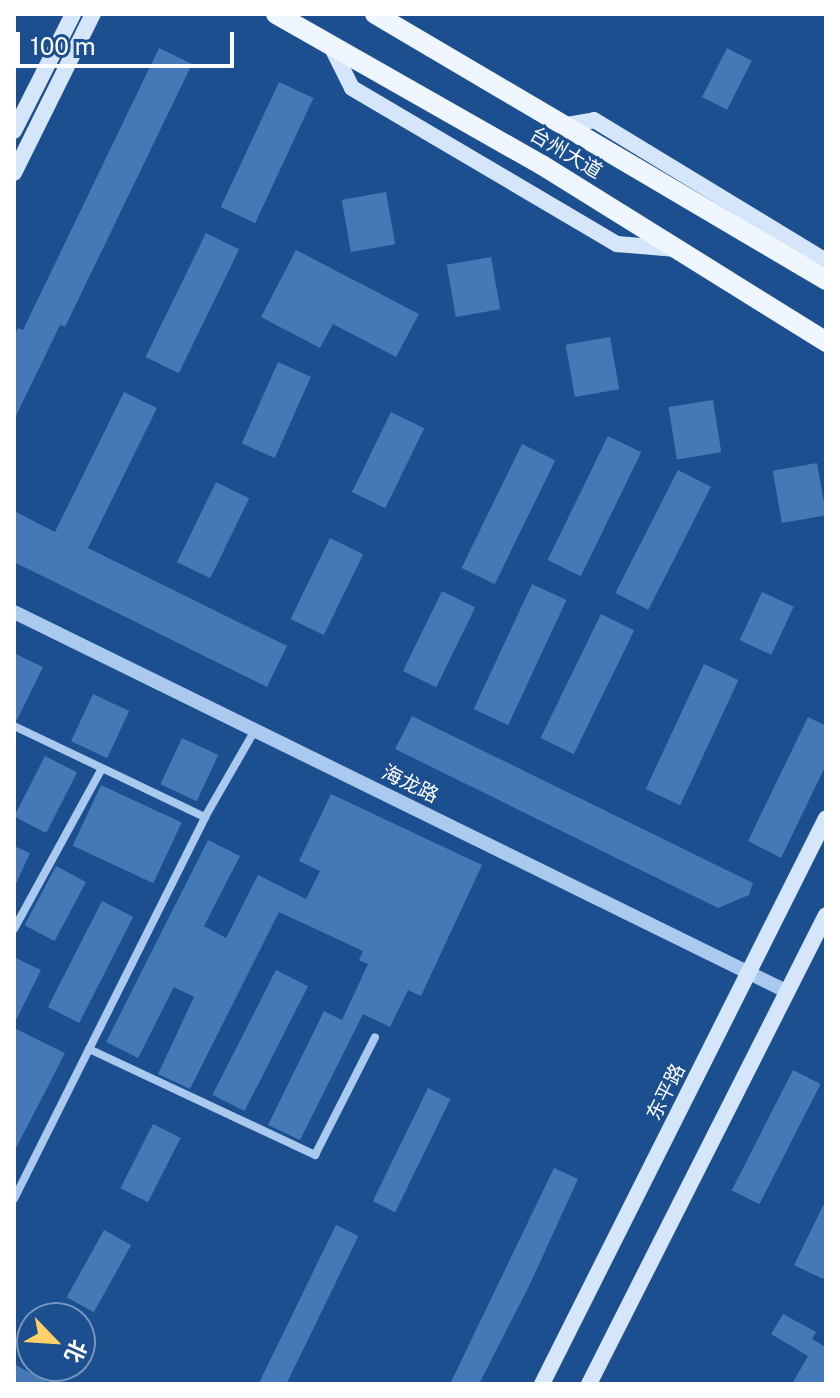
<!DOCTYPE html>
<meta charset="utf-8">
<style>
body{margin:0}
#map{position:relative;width:840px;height:1398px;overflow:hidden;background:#1b4f8f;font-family:"Public Sans","Noto Sans SC",sans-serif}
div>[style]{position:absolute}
.building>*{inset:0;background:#4478b7;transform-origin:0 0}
.minor>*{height:8px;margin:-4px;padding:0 4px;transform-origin:4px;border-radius:4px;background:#a9c9ee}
.tertiary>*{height:14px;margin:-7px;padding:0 7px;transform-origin:7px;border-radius:7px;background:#a9c9ee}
.secondary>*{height:16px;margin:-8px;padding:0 8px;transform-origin:8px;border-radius:8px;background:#d6e6fa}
.primary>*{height:20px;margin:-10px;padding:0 10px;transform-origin:10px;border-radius:10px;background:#f0f6ff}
span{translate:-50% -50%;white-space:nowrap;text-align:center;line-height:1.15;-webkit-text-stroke:6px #1b4f8f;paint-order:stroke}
.street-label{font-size:20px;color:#fff}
.frame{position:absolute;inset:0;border:16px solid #fff;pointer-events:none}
.north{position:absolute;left:16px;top:1302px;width:80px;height:80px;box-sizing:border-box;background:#1b4f8f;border:2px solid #7695bc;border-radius:50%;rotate:115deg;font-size:22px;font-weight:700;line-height:32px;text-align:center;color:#fff}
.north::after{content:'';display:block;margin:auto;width:28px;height:36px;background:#ffd166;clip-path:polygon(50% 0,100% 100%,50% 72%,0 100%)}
.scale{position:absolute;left:16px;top:32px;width:218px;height:36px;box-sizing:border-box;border:4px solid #fff;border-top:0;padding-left:10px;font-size:24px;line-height:28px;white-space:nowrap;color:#fff;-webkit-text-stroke:6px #1b4f8f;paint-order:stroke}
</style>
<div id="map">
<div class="building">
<div style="clip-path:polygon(159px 48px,192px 64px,65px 327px,60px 325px,14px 420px,14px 336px,18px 328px,23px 330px)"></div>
<div style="left:727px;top:48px;width:28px;height:55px;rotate:27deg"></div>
<div style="left:279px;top:82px;width:38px;height:138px;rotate:25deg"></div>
<div style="left:386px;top:192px;width:53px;height:45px;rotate:80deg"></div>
<div style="left:206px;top:233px;width:37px;height:138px;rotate:26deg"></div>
<div style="clip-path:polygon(296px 250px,419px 314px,396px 357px,333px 324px,320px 348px,261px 317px)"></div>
<div style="left:491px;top:257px;width:53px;height:45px;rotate:80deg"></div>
<div style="left:610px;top:337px;width:53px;height:45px;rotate:80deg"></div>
<div style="left:278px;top:362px;width:36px;height:89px;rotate:24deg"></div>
<div style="clip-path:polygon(124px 392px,157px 408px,88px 548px,287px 646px,267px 687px,14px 562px,14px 511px,55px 532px)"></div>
<div style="left:713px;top:400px;width:53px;height:45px;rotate:81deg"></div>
<div style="left:391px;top:412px;width:37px;height:89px;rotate:26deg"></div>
<div style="left:608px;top:436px;width:37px;height:138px;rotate:26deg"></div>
<div style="left:522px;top:444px;width:37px;height:138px;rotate:26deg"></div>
<div style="left:817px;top:463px;width:53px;height:45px;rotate:80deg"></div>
<div style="left:678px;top:470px;width:37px;height:138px;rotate:27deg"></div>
<div style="left:216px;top:482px;width:37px;height:89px;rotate:26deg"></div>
<div style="left:330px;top:538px;width:37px;height:90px;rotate:26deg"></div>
<div style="left:532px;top:584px;width:38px;height:138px;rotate:25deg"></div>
<div style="left:442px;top:591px;width:37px;height:89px;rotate:26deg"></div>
<div style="left:762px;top:592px;width:35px;height:53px;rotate:25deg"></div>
<div style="left:601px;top:614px;width:37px;height:138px;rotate:26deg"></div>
<div style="clip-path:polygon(14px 653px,43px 667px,17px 720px,14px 719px)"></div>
<div style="left:704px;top:664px;width:38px;height:138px;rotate:25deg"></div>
<div style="left:93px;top:694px;width:40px;height:52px;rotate:25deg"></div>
<div style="clip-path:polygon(412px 716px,753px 883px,749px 895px,718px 908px,395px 749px)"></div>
<div style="clip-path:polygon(808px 717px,826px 726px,826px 765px,781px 858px,748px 841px)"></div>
<div style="left:182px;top:738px;width:40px;height:51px;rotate:25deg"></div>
<div style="left:45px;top:756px;width:36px;height:68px;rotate:27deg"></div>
<div style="left:101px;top:785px;width:89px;height:67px;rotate:25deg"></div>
<div style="clip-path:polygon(331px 794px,482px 865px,421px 996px,408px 990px,390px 1027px,363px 1014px,300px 1140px,268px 1125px,324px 1011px,342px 1020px,368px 964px,359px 960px,363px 951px,279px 912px,190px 1089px,158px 1074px,194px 997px,174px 987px,138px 1058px,106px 1042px,208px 840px,240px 856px,204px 926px,226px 938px,258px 875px,306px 899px,320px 871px,299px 861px)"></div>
<div style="clip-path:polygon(14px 846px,30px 853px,14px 888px)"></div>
<div style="left:56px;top:866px;width:34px;height:67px;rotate:28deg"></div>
<div style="left:102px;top:901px;width:35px;height:119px;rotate:27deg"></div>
<div style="clip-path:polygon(14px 957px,41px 970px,14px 1024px)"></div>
<div style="left:276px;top:970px;width:36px;height:140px;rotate:27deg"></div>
<div style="clip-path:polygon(14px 1028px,65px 1053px,14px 1152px)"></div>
<div style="left:793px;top:1070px;width:31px;height:135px;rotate:27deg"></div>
<div style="left:428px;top:1088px;width:25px;height:126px;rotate:26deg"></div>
<div style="left:153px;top:1124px;width:31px;height:72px;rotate:27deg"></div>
<div style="clip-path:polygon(554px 1168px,578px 1179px,530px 1284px,479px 1384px,450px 1384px)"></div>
<div style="clip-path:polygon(826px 1200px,826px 1273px,823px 1279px,794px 1265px)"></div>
<div style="left:336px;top:1225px;width:25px;height:176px;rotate:26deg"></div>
<div style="left:104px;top:1230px;width:31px;height:77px;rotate:29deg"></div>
<div style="clip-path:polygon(783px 1314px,816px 1332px,812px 1339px,826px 1347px,826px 1384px,792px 1384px,808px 1356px,771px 1334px)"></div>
<div style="clip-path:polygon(14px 1364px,51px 1384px,14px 1384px)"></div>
</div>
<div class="minor">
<div style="left:14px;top:726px;width:212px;rotate:25.5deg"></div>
<div style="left:14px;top:929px;width:183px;rotate:-61.3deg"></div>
<div style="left:89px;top:1049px;width:250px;rotate:25.1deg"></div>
<div style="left:315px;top:1155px;width:132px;rotate:-63deg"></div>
<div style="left:14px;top:1199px;width:427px;rotate:-63.4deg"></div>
<div style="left:205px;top:817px;width:100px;rotate:-60.1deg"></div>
</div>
<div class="tertiary">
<div style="left:14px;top:612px;width:862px;rotate:26.15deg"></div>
</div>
<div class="secondary">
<div style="left:331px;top:46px;width:47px;rotate:63.4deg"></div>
<div style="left:352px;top:88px;width:308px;rotate:30.5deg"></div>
<div style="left:617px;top:244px;width:59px;rotate:4.8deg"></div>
<div style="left:567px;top:125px;width:27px;rotate:-10deg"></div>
<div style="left:594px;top:120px;width:271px;rotate:31.3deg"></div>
<div style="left:14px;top:131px;width:131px;rotate:-63.2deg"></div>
<div style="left:14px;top:173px;width:178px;rotate:-63.6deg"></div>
<div style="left:542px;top:1384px;width:633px;rotate:-63.35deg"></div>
<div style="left:589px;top:1384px;width:525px;rotate:-63.19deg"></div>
</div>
<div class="primary">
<div style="left:276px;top:14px;width:306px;rotate:29.6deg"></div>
<div style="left:542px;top:165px;width:335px;rotate:31.9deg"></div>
<div style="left:375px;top:14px;width:524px;rotate:30.53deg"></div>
</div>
<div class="street-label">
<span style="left:566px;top:153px;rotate:31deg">台州大道</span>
<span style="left:410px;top:784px;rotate:26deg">海龙路</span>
<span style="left:666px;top:1092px;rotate:-63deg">东平路</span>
</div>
<div class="frame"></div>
<div class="north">北</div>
<div class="scale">100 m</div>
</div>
